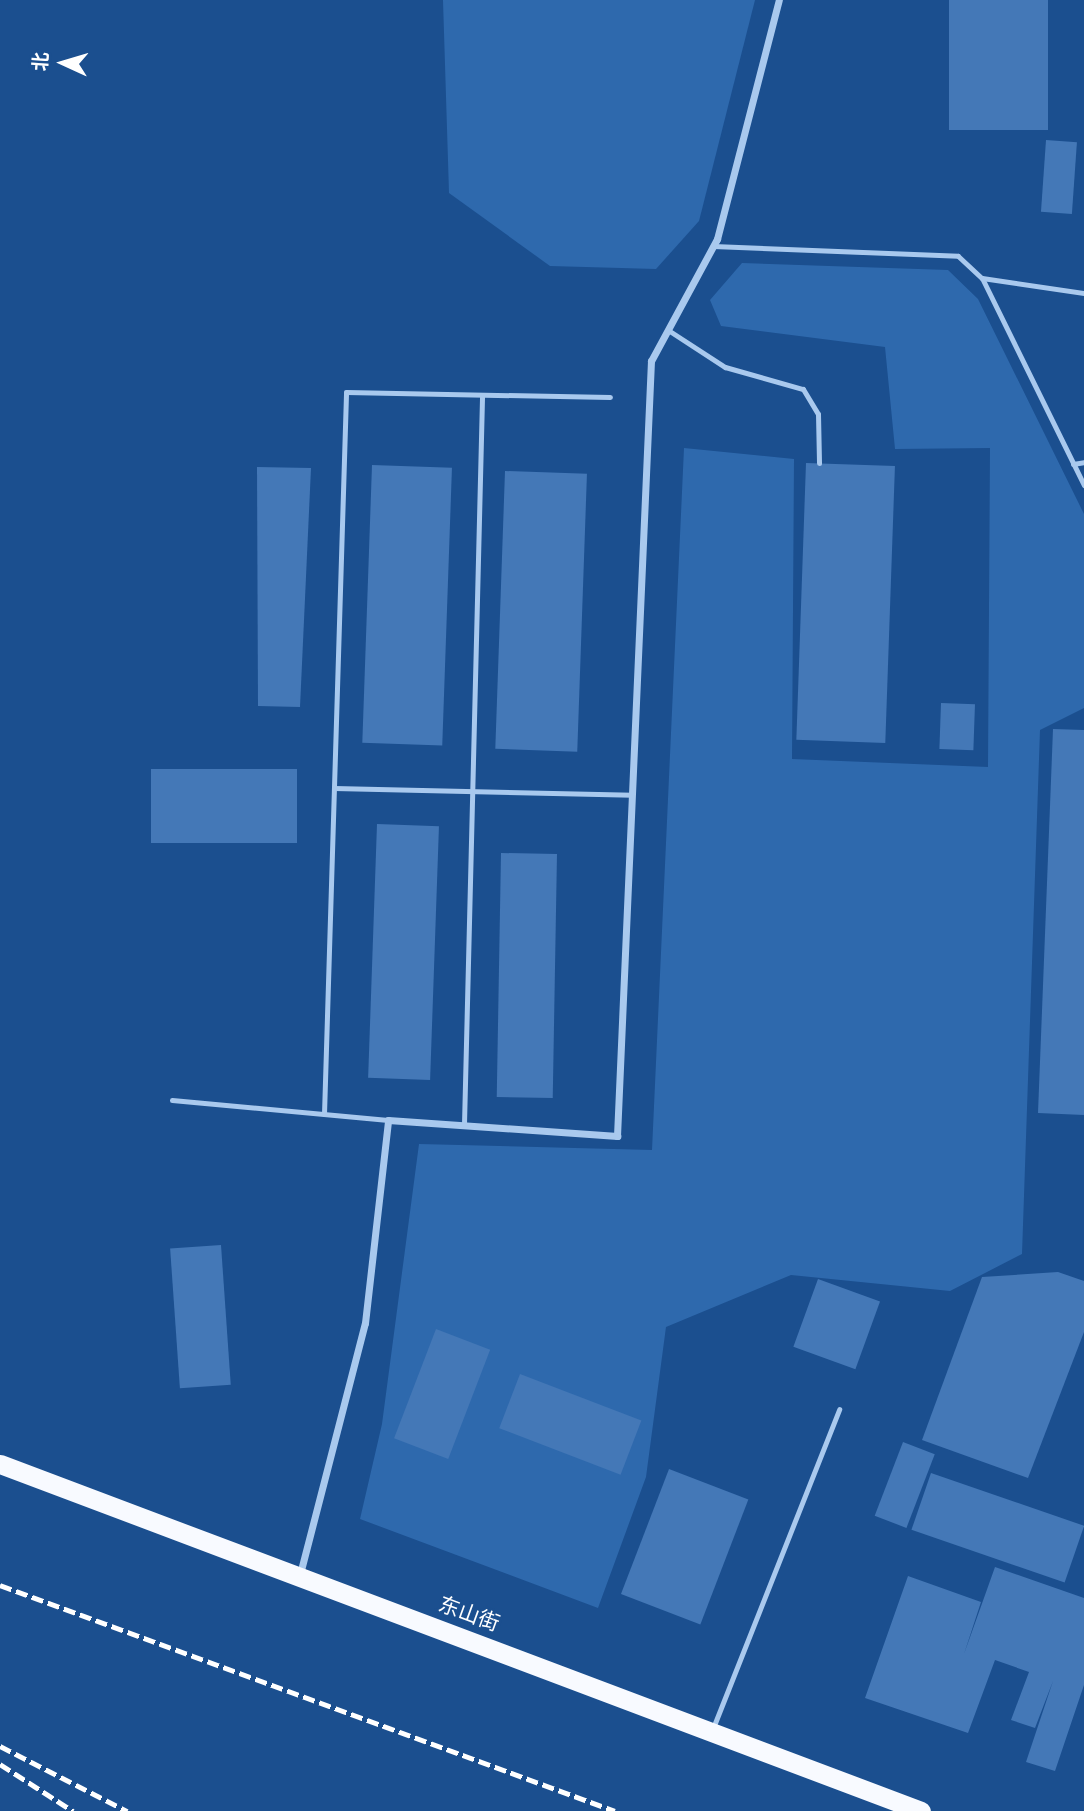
<!DOCTYPE html>
<meta charset="utf-8">
<style>
body{margin:0}
#map{position:relative;width:1084px;height:1811px;overflow:hidden;background:#1b4f8f;font-family:"Source Sans 3","Noto Sans SC",sans-serif}
div>[style]{position:absolute}
.green>*{inset:0;background:#2e69ad}
.building>*{inset:0;background:#4478b7;transform-origin:0 0}
.service>*{height:5px;margin:-2.5px;padding:0 2.5px;transform-origin:2.5px;border-radius:2.5px;background:#a9c9ee}
.minor>*{height:7px;margin:-3.5px;padding:0 3.5px;transform-origin:3.5px;border-radius:3.5px;background:#a9c9ee}
.trunk>*{height:19px;margin:-9.5px;padding:0 9.5px;transform-origin:9.5px;border-radius:9.5px;background:#f8faff}
.rail>*{height:5px;margin-top:-2.5px;transform-origin:0;background:repeating-linear-gradient(90deg,#fff 0 12px,transparent 0 17px)}
span{translate:-50% -50%;white-space:nowrap;text-align:center;line-height:1.15;-webkit-text-stroke:5px #1b4f8f;paint-order:stroke}
.street-label{font-size:21px;color:#fff}
.north{position:absolute;left:28px;top:28px;width:70px;height:70px;-webkit-text-stroke:5px #1b4f8f;paint-order:stroke;rotate:274deg;font-size:19px;font-weight:700;line-height:28px;text-align:center;color:#fff}
.north::after{content:'';display:block;margin:auto;width:24px;height:32px;background:#fff;clip-path:polygon(50% 0,100% 100%,50% 72%,0 100%)}
</style>
<div id="map">
<div class="green">
<div style="clip-path:polygon(443px 0,755px 0,699px 221px,656px 269px,550px 266px,449px 193px)"></div>
<div style="clip-path:polygon(742px 263px,948px 270px,978px 299px,1084px 514px,1084px 708px,1040px 730px,1022px 1254px,950px 1291px,791px 1275px,666px 1327px,646px 1477px,598px 1608px,360px 1519px,382px 1424px,419px 1144px,652px 1150px,684px 448px,794px 459px,792px 759px,988px 767px,990px 448px,895px 449px,885px 347px,721px 326px,710px 300px)"></div>
</div>
<div class="building">
<div style="left:949px;top:0;width:99px;height:130px"></div>
<div style="left:1046px;top:140px;width:31px;height:72px;rotate:4deg"></div>
<div style="left:806px;top:463px;width:89px;height:277px;rotate:2deg"></div>
<div style="left:372px;top:465px;width:80px;height:278px;rotate:2deg"></div>
<div style="clip-path:polygon(257px 467px,311px 468px,300px 707px,258px 706px)"></div>
<div style="left:505px;top:471px;width:82px;height:278px;rotate:2deg"></div>
<div style="left:941px;top:703px;width:34px;height:46px;rotate:2deg"></div>
<div style="clip-path:polygon(1053px 729px,1084px 730px,1084px 1115px,1038px 1113px)"></div>
<div style="left:151px;top:769px;width:146px;height:74px"></div>
<div style="left:377px;top:824px;width:62px;height:254px;rotate:2deg"></div>
<div style="left:501px;top:853px;width:56px;height:244px;rotate:1deg"></div>
<div style="left:221px;top:1245px;width:140px;height:51px;rotate:86deg"></div>
<div style="clip-path:polygon(1058px 1272px,1084px 1281px,1084px 1332px,1028px 1478px,922px 1440px,982px 1277px)"></div>
<div style="left:818px;top:1279px;width:66px;height:72px;rotate:20deg"></div>
<div style="left:436px;top:1329px;width:58px;height:117px;rotate:21deg"></div>
<div style="left:520px;top:1374px;width:130px;height:58px;rotate:21deg"></div>
<div style="left:903px;top:1442px;width:34px;height:79px;rotate:21deg"></div>
<div style="left:669px;top:1469px;width:85px;height:134px;rotate:21deg"></div>
<div style="left:931px;top:1473px;width:162px;height:60px;rotate:19deg"></div>
<div style="clip-path:polygon(995px 1567px,1084px 1598px,1084px 1685px,1055px 1771px,1026px 1762px,1053px 1681px,1035px 1728px,1011px 1720px,1029px 1672px,995px 1660px,968px 1733px,865px 1698px,908px 1576px,981px 1602px,964px 1654px)"></div>
</div>
<div class="service">
<div style="left:713px;top:246px;width:245px;rotate:2.3deg"></div>
<div style="left:958px;top:256px;width:33px;rotate:43deg"></div>
<div style="left:982px;top:278px;width:231px;rotate:63.8deg"></div>
<div style="left:982px;top:278px;width:103px;rotate:8.4deg"></div>
<div style="left:668px;top:330px;width:68px;rotate:33deg"></div>
<div style="left:725px;top:367px;width:81px;rotate:15.8deg"></div>
<div style="left:803px;top:389px;width:29px;rotate:59deg"></div>
<div style="left:818px;top:414px;width:49px;rotate:88.8deg"></div>
<div style="left:1073px;top:464px;width:11px;rotate:-10deg"></div>
<div style="left:334px;top:788px;width:298px;rotate:1.3deg"></div>
<div style="left:172px;top:1100px;width:217px;rotate:5.3deg"></div>
<div style="left:324px;top:1114px;width:722px;rotate:-88.25deg"></div>
<div style="left:346px;top:392px;width:264px;rotate:1.1deg"></div>
<div style="left:464px;top:1124px;width:728px;rotate:-88.58deg"></div>
<div style="left:713px;top:1728px;width:343px;rotate:-68.4deg"></div>
</div>
<div class="minor">
<div style="left:300px;top:1574px;width:259px;rotate:-75.5deg"></div>
<div style="left:365px;top:1323px;width:204px;rotate:-83.5deg"></div>
<div style="left:388px;top:1120px;width:230px;rotate:4deg"></div>
<div style="left:617px;top:1136px;width:776px;rotate:-87.49deg"></div>
<div style="left:651px;top:361px;width:139px;rotate:-61.6deg"></div>
<div style="left:717px;top:239px;width:247px;rotate:-75.5deg"></div>
</div>
<div class="trunk">
<div style="left:0;top:1464px;width:984px;rotate:20.64deg"></div>
</div>
<div class="rail">
<div style="left:0;top:1585px;width:655px;rotate:20.18deg"></div>
<div style="left:0;top:1746px;width:143px;rotate:27.1deg"></div>
<div style="left:0;top:1764px;width:87px;rotate:32.8deg"></div>
</div>
<div class="street-label">
<span style="left:469px;top:1614px;rotate:20deg">东山街</span>
</div>
<div class="north">北</div>
</div>
